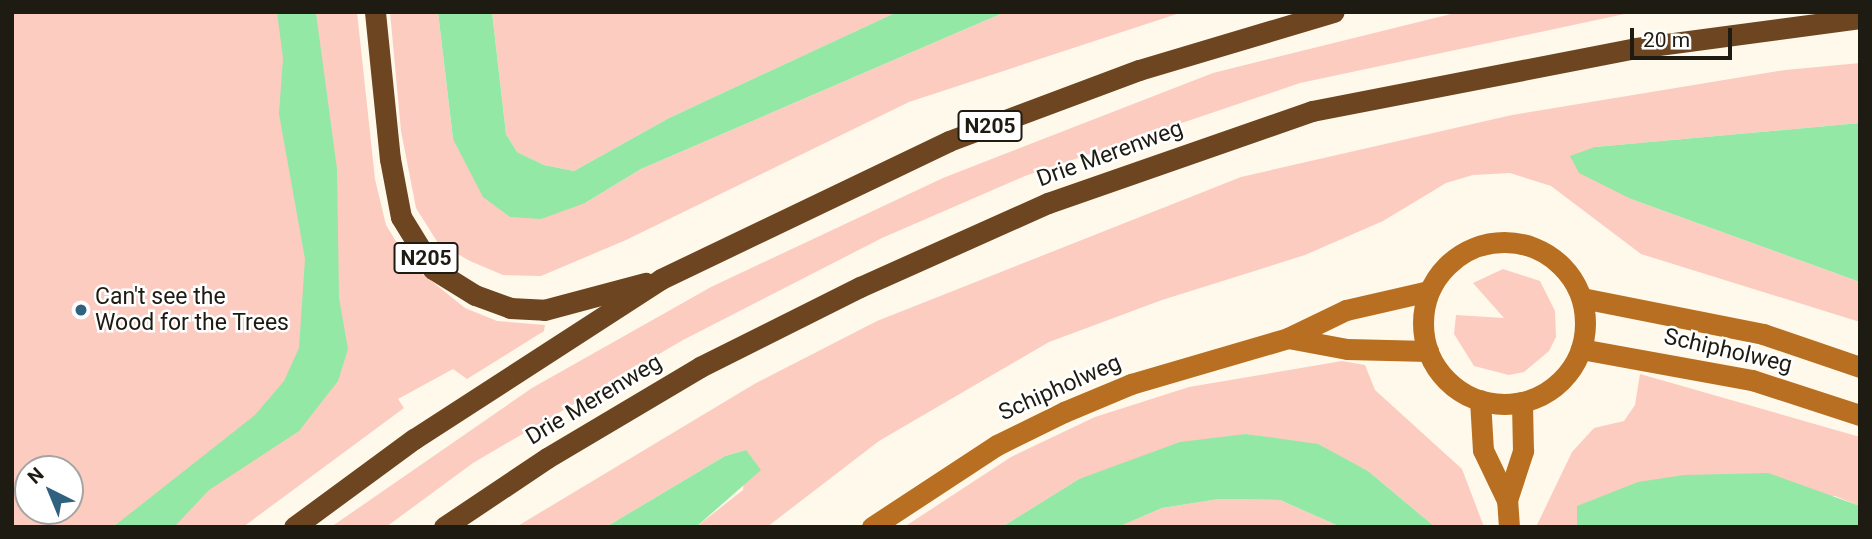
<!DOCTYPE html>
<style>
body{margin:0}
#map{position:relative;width:1872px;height:539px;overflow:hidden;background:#fef9ea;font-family:Roboto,sans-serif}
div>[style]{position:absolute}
.green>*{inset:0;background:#fcccc1}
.water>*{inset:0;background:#92e8a4}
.secondary>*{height:21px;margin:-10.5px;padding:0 10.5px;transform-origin:10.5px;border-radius:10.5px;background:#b86f21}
.secondary>.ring{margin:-10.5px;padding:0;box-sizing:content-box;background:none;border:21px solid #b86f21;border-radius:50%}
.highway>*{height:21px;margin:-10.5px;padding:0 10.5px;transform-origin:10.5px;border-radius:10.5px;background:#6d4621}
.dots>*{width:19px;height:19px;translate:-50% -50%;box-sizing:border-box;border:4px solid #fff;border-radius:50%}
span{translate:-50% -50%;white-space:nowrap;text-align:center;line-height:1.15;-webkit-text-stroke:5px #fff;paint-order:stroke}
.shield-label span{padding:2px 5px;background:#fff;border:2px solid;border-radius:5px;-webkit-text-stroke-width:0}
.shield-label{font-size:21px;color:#1e1b12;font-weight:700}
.street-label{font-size:23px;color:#1e1b12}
.poi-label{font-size:23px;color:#1e1b12}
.left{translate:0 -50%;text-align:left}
.frame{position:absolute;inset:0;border:14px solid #1e1b12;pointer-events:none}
.north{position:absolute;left:14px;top:455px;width:70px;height:70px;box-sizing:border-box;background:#fff;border:2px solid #a5a4a0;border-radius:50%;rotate:317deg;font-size:19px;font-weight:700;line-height:28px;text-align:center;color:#1e1b12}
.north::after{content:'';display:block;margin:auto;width:24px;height:32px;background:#30617f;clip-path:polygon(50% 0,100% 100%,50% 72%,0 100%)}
.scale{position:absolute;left:1630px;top:28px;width:102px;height:32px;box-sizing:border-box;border:4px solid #1e1b12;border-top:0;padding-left:9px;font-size:21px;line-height:24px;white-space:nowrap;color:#1e1b12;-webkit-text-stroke:5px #fff;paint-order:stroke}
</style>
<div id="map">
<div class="green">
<div style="clip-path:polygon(evenodd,12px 12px,357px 12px,375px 179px,386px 225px,409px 263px,465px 308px,497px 321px,545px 325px,544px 331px,467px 379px,453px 369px,398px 399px,404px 408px,243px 527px,12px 527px,12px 12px,28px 469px,70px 469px,70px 511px,28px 511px,28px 469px)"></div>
<div style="clip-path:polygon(390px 12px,438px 12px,453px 139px,585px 203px,641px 169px,1005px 12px,1183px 12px,909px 102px,626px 240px,541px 276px,503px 275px,470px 261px,438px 243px,416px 208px,401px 131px)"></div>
<div style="clip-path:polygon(492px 12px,897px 12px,669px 118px,574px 171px,544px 165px,517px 152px,506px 134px)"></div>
<div style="clip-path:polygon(1459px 12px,1634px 12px,1300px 83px,1025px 176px,882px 238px,683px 340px,473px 463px,386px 527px,331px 527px,532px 388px,711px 287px,943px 178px,1213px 73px)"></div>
<div style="clip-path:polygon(1860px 63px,1860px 123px,1595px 147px,1631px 199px,1860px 282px,1860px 322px,1641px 254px,1551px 186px,1510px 173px,1473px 175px,1446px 183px,1383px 221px,1305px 255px,1162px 300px,1049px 342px,879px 441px,767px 527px,696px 527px,743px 490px,746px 450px,725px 456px,606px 527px,516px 527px,756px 383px,877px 321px,1241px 177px,1512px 115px,1785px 70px)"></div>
<div style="clip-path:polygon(1503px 269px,1540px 281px,1555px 311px,1556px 337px,1549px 351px,1524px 372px,1509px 375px,1474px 366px,1454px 334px,1456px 315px,1504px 318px,1473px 283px)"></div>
<div style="clip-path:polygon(1342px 361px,1365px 365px,1375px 390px,1462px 469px,1484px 527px,1435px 527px,1368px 471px,1318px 445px,1246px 434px,1079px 479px,1002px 527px,904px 527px,1011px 457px,1095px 417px,1189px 387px)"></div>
<div style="clip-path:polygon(1640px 374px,1860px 437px,1860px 506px,1835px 496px,1577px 506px,1577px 527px,1536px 527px,1572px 452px,1594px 428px,1624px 421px,1635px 405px)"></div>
<div style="clip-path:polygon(1219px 499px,1280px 500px,1341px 527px,1118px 527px,1162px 508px)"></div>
</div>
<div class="water">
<div style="clip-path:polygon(277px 12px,316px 13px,337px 169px,339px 298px,348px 349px,338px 381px,299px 431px,209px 490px,176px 525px,113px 527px,255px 415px,284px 381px,299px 348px,305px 259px,279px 114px,283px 58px)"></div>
<div style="clip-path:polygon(438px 12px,492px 12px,506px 134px,517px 152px,544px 165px,574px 171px,669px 118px,897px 12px,1005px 12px,641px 169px,585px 203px,541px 219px,510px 217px,483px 197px,453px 139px)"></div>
<div style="clip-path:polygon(1860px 123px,1860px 282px,1631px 199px,1579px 173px,1570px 156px,1595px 147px)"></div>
<div style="clip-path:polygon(1246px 434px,1318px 444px,1368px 471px,1435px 527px,1341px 527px,1280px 500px,1219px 499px,1162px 508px,1118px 527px,1002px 527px,1079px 479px,1180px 442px)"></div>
<div style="clip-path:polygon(746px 450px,761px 470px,696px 527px,606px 527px,725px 456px)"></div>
<div style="clip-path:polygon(1768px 473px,1860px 506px,1860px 527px,1577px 527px,1577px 506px,1638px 482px,1684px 475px)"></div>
</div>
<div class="secondary">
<div class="ring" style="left:1423px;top:242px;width:141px;height:141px"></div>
<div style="left:1582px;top:298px;width:185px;rotate:11.2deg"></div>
<div style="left:1763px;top:334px;width:102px;rotate:18.8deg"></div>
<div style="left:1288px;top:338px;width:60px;rotate:10.6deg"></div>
<div style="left:1347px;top:349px;width:81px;rotate:1.4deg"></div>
<div style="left:1581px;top:349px;width:174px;rotate:10.3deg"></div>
<div style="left:1752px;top:380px;width:114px;rotate:18deg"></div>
<div style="left:1480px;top:400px;width:50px;rotate:86.6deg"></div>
<div style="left:1483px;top:450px;width:55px;rotate:64.4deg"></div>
<div style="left:872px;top:527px;width:149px;rotate:-33.3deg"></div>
<div style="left:997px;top:445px;width:75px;rotate:-26.2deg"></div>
<div style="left:1064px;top:412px;width:73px;rotate:-22.7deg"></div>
<div style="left:1131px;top:384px;width:164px;rotate:-16.3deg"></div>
<div style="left:1288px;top:338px;width:64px;rotate:-25.8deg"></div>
<div style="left:1346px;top:310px;width:85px;rotate:-12.9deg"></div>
<div style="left:1509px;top:527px;width:27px;rotate:-94deg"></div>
<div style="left:1507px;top:500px;width:52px;rotate:-71.9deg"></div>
<div style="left:1523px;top:451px;width:49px;rotate:-91.2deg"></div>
</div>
<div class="highway">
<div style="left:375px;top:12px;width:148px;rotate:84.2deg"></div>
<div style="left:390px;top:159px;width:59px;rotate:79.3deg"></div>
<div style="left:401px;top:217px;width:61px;rotate:58.4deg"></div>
<div style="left:433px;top:269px;width:49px;rotate:31.8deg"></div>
<div style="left:475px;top:295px;width:37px;rotate:20deg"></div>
<div style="left:510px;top:308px;width:34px;rotate:3deg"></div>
<div style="left:544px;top:310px;width:105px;rotate:-15deg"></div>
<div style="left:294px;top:527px;width:149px;rotate:-36.3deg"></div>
<div style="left:414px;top:439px;width:294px;rotate:-32.9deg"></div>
<div style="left:661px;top:279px;width:319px;rotate:-25.6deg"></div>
<div style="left:949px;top:141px;width:203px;rotate:-20.5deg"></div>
<div style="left:1139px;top:70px;width:203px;rotate:-16.6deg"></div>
<div style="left:444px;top:527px;width:124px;rotate:-33.8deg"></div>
<div style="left:547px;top:458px;width:178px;rotate:-30.7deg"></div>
<div style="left:700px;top:367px;width:179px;rotate:-26.6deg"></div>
<div style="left:860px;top:287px;width:206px;rotate:-24.1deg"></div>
<div style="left:1048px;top:203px;width:280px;rotate:-19.2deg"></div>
<div style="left:1312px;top:111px;width:330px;rotate:-11deg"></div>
<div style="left:1636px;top:48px;width:226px;rotate:-7.6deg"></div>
</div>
<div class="dots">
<div style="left:81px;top:310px;background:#30617f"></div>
</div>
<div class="shield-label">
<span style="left:990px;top:126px">N205</span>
<span style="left:426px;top:258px">N205</span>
</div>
<div class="street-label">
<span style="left:1110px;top:154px;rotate:-20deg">Drie Merenweg</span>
<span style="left:1728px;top:351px;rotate:13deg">Schipholweg</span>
<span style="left:1060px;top:388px;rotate:-24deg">Schipholweg</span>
<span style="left:594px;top:400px;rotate:-31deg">Drie Merenweg</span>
</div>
<div class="poi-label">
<span class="left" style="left:95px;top:310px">Can't see the<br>Wood for the Trees</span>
</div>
<div class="frame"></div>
<div class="north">N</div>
<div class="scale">20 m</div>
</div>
